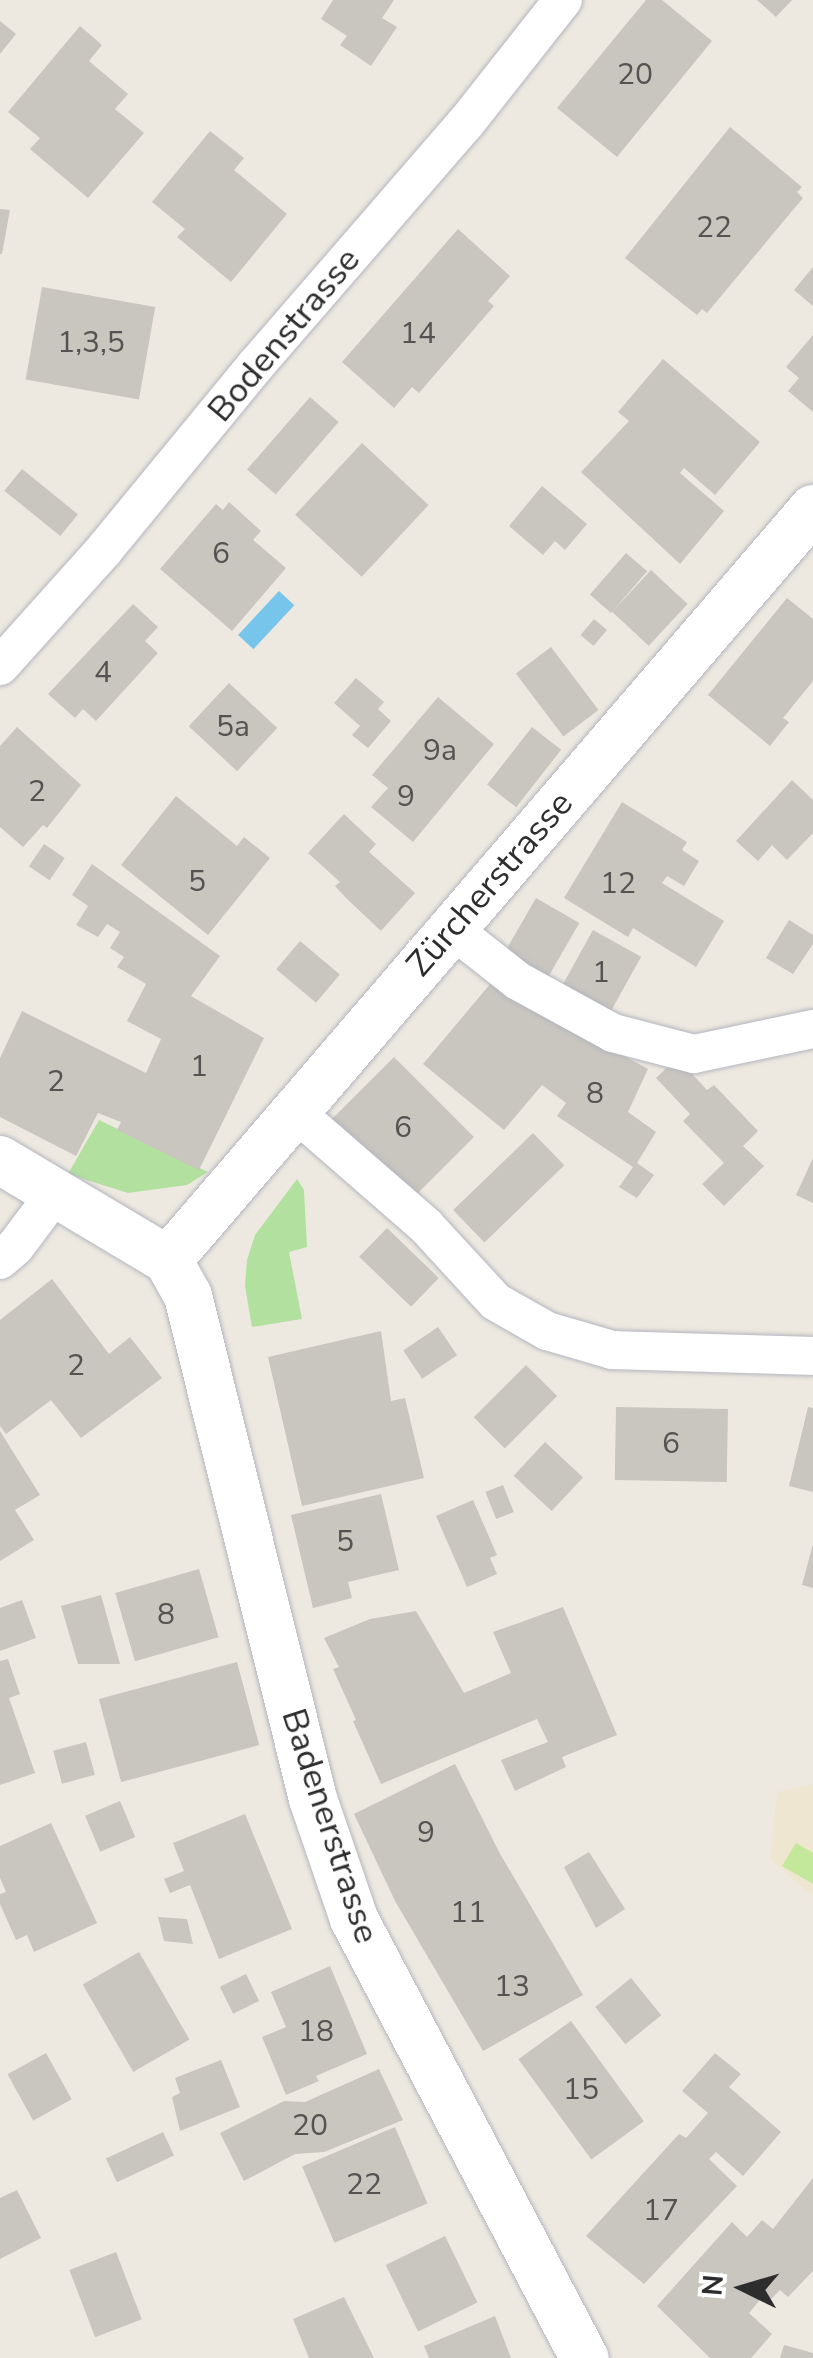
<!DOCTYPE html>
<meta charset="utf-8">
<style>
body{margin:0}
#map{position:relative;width:813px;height:2358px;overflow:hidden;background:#eee9e0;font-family:"Nunito Sans",sans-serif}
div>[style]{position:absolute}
.education>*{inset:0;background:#eee6d0}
.green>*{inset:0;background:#b2e19f}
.pitch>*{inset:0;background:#c3e89b}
.water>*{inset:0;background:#78c5eb;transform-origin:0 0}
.building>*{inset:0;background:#c9c5bf;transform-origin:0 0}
.roads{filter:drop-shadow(0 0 2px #b3b5bf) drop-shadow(0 0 2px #b3b5bf)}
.minor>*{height:38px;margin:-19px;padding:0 19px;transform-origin:19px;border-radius:19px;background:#fff}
.tertiary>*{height:48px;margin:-24px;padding:0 24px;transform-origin:24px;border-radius:24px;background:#fff}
span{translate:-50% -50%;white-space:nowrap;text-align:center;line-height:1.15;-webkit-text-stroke:8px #fff;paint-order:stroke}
.number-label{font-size:30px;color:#545352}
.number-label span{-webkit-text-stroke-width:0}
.street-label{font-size:35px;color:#2d2d2d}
.north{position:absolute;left:693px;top:2238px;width:100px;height:100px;-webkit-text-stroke:8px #fff;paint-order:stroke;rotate:275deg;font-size:28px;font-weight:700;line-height:40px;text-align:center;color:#2d2d2d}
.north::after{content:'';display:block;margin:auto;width:35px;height:45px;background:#2d2d2d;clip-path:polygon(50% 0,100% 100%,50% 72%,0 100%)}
</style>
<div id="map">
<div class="education">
<div style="clip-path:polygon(813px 1784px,813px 1897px,770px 1859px,777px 1792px)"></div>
</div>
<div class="green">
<div style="clip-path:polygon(99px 1120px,208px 1172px,187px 1185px,128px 1193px,68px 1174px)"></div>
<div style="clip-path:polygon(297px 1179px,304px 1190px,307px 1247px,289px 1252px,302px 1319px,252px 1327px,245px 1286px,247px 1260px,255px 1235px)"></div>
</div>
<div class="pitch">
<div style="clip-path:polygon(796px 1843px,813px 1853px,813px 1884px,782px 1866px)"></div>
</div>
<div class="water">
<div style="left:279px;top:591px;width:21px;height:60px;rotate:43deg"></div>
</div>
<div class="building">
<div style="clip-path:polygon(333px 0,394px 0,382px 18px,397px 27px,371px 66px,340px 45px,347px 36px,321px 19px)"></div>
<div style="clip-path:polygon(646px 0,662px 0,712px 41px,617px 157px,557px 108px)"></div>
<div style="clip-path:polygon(757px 0,792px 0,776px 17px)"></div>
<div style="clip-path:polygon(0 21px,16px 34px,0 54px)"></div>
<div style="clip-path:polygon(80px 26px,102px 45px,89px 61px,128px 94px,115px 109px,144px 133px,88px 198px,30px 149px,40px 138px,8px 112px)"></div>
<div style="clip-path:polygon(730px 127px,802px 187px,797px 192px,803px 198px,707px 313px,702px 309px,697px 315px,625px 258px)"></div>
<div style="clip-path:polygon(210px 131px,244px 158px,234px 170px,287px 214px,231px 282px,177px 237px,185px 229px,152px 202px)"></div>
<div style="clip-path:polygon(0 209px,10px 210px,2px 254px,0 254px)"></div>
<div style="clip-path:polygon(458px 229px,510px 276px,488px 301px,494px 306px,419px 393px,412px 387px,394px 408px,342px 362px)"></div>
<div style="clip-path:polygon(813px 267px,813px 306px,794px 290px)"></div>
<div style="left:42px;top:287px;width:115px;height:94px;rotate:10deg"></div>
<div style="clip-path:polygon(813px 335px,813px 412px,788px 391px,799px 378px,786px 367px)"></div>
<div style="clip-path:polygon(663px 359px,760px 442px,715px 495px,684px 468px,680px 473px,724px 511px,680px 564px,581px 472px,629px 421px,618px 412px)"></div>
<div style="left:310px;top:397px;width:38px;height:96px;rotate:41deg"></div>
<div style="left:362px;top:443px;width:91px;height:98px;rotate:43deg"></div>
<div style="left:22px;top:469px;width:72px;height:28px;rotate:39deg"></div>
<div style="clip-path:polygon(542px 486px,587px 524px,565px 550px,555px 541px,543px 555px,509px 526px)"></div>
<div style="clip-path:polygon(229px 502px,261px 531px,253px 540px,286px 568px,232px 631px,160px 569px,216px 504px,223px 510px)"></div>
<div style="left:626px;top:553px;width:28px;height:55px;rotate:41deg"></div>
<div style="left:651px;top:570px;width:50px;height:57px;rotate:43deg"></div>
<div style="clip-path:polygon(787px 598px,813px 619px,813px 681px,783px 718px,789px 722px,770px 746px,708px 695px)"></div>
<div style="clip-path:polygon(133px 604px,158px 627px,145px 641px,158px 653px,96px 721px,83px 709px,75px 718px,48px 694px)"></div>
<div style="left:594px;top:619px;width:17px;height:21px;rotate:40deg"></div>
<div style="left:551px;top:647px;width:79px;height:44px;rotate:53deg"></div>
<div style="clip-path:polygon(356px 678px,384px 702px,378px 709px,391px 721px,368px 748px,352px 735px,360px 726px,334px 703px)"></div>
<div style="left:229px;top:683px;width:66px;height:59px;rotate:43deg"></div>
<div style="clip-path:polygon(438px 697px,494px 744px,413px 842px,371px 807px,388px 788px,372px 775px)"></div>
<div style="clip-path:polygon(17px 727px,81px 785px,47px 828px,43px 825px,23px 847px,0 827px,0 746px)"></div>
<div style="left:532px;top:727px;width:37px;height:73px;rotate:38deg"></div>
<div style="clip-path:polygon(792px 780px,813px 800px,813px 833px,787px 860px,772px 845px,758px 861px,736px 841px)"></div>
<div style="clip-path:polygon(176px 796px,237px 846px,244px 837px,270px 858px,208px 935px,121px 865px)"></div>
<div style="clip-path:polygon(622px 802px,687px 842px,682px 850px,699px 861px,684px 886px,667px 876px,662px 883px,724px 921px,696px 967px,633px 928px,628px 937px,564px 898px)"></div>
<div style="clip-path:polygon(344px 814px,376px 844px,369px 852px,415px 893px,381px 931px,346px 898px,335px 886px,340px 882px,308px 853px)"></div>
<div style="left:44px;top:844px;width:25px;height:27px;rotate:34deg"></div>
<div style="clip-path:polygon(92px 864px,220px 956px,191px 996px,264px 1038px,199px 1170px,117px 1130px,121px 1122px,98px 1113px,76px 1156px,0 1117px,0 1058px,22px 1011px,146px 1073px,161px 1039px,127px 1021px,146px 984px,117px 967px,124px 957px,110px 948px,120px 932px,107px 924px,98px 937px,76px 925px,88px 906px,72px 895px)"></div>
<div style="left:536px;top:898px;width:50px;height:68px;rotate:30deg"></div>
<div style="clip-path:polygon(789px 920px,813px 935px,813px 944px,793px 974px,766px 958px)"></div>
<div style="left:593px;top:930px;width:55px;height:67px;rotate:29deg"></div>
<div style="left:300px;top:941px;width:52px;height:37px;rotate:40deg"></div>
<div style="clip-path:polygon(491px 983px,648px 1069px,628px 1112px,656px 1132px,637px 1163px,654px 1175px,637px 1198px,619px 1187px,633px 1167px,557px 1116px,566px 1103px,542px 1085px,504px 1130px,423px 1064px)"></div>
<div style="left:394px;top:1057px;width:113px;height:88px;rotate:45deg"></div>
<div style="clip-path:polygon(677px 1058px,707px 1090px,714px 1085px,758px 1131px,743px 1146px,764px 1166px,724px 1206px,702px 1184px,724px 1163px,683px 1121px,690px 1114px,656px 1078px)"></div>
<div style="left:533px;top:1133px;width:45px;height:111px;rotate:46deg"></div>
<div style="clip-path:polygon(813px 1158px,813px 1203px,796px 1195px)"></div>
<div style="left:387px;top:1228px;width:72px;height:40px;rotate:44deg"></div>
<div style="clip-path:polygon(52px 1279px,109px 1354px,130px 1337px,162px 1378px,81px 1438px,51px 1400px,6px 1434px,0 1426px,0 1320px)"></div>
<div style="left:438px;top:1327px;width:34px;height:42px;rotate:56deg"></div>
<div style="clip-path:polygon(381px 1331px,391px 1401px,405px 1398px,424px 1478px,302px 1506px,268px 1357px)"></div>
<div style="left:526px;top:1365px;width:44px;height:74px;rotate:45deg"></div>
<div style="left:616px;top:1407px;width:112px;height:73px;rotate:1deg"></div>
<div style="clip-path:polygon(808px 1407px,813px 1408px,813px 1492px,789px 1486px)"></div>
<div style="clip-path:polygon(0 1431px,40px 1495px,15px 1510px,34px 1540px,0 1561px)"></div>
<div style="left:545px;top:1442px;width:52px;height:46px;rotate:43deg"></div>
<div style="left:503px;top:1485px;width:29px;height:19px;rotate:68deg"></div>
<div style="clip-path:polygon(381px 1494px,399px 1570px,348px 1582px,352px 1598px,313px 1608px,291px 1515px)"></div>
<div style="clip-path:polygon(473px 1500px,497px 1555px,490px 1558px,497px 1574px,467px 1587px,436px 1516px)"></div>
<div style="clip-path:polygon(813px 1544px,813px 1588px,802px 1585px)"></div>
<div style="left:199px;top:1569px;width:71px;height:87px;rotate:74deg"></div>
<div style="clip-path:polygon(101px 1595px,120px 1664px,78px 1664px,61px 1606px)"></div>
<div style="clip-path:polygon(22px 1600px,36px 1638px,0 1651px,0 1608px)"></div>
<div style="clip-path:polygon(563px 1607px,617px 1735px,562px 1757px,566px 1767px,515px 1791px,501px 1760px,548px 1742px,537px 1719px,381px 1784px,353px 1721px,356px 1720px,333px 1669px,339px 1667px,324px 1638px,370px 1619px,416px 1611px,464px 1693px,511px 1673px,493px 1632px)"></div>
<div style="clip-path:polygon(8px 1659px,20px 1694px,9px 1698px,35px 1773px,0 1785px,0 1661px)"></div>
<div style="left:237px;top:1662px;width:86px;height:143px;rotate:75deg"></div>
<div style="left:86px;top:1742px;width:34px;height:34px;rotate:75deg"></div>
<div style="clip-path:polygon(455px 1764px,499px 1852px,583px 1995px,483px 2051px,395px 1901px,354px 1814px)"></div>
<div style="left:120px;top:1801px;width:39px;height:38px;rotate:67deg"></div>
<div style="clip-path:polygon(245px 1814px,292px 1929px,219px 1959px,190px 1885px,170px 1893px,164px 1879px,184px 1871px,173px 1843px)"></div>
<div style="clip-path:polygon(51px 1823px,97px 1923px,34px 1952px,27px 1935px,16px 1940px,0 1904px,0 1894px,6px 1892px,0 1878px,0 1846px)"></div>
<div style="clip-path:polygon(589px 1852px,625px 1909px,596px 1928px,564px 1867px)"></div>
<div style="clip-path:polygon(158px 1917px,187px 1919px,193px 1944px,164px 1941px)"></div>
<div style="left:139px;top:1952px;width:101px;height:65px;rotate:60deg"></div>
<div style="clip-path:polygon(330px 1966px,367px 2054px,316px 2076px,319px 2081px,286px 2095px,262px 2037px,286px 2027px,271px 1992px)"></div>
<div style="left:246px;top:1974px;width:30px;height:29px;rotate:64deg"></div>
<div style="left:631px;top:1978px;width:48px;height:46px;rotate:51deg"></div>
<div style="left:571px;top:2021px;width:124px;height:65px;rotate:54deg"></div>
<div style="left:46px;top:2053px;width:53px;height:44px;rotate:61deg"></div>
<div style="clip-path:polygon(715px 2053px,741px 2074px,729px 2087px,781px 2132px,743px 2176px,716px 2152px,709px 2159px,737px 2186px,644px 2284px,586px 2236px,679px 2134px,686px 2138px,708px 2113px,682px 2091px)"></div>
<div style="clip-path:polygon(221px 2060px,240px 2107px,180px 2131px,172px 2097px,180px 2093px,175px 2078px)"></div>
<div style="clip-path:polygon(379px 2069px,403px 2120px,324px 2152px,295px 2154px,244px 2181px,220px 2133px,284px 2101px,305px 2102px)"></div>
<div style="left:395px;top:2127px;width:83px;height:101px;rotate:67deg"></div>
<div style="left:163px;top:2132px;width:26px;height:63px;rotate:65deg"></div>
<div style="clip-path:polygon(813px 2178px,813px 2271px,788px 2297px,780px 2290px,770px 2300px,764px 2295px,749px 2313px,772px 2334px,751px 2358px,710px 2358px,657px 2306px,732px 2222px,747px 2237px,762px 2220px,773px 2229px)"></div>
<div style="clip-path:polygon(17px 2190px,41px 2238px,0 2259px,0 2198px)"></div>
<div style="left:445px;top:2236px;width:74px;height:66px;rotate:64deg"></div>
<div style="left:116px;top:2252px;width:72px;height:50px;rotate:69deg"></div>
<div style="clip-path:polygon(344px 2297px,374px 2358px,309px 2358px,293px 2319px)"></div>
<div style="clip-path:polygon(495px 2316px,511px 2358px,429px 2358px,424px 2346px)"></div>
<div style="clip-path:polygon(784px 2345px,813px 2353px,813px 2358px,780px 2358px)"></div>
</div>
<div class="roads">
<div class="minor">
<div style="left:0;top:666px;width:156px;rotate:-48.1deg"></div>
<div style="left:104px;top:550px;width:239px;rotate:-50.6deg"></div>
<div style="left:256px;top:365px;width:319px;rotate:-49.1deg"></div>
<div style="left:465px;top:124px;width:158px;rotate:-51.7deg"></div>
<div style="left:452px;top:929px;width:84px;rotate:38.2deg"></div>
<div style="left:518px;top:981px;width:108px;rotate:28.7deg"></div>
<div style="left:613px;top:1033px;width:84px;rotate:14.5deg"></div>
<div style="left:694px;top:1054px;width:122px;rotate:-11.9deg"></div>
<div style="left:295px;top:1112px;width:174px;rotate:41deg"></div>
<div style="left:426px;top:1226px;width:103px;rotate:47.4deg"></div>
<div style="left:496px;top:1302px;width:59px;rotate:29.6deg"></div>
<div style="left:547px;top:1331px;width:68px;rotate:16.3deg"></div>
<div style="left:612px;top:1350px;width:201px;rotate:1.7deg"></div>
<div style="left:0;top:1260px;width:20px;rotate:-41deg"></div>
<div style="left:15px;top:1247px;width:65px;rotate:-53.1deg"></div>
</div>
<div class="tertiary">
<div style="left:0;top:1160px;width:196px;rotate:30.8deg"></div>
<div style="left:168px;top:1260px;width:41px;rotate:60.9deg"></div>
<div style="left:188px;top:1296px;width:518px;rotate:76.04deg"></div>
<div style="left:313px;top:1799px;width:127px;rotate:71.1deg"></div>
<div style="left:354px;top:1919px;width:496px;rotate:62.3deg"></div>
<div style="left:168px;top:1260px;width:990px;rotate:-49.34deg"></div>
</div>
</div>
<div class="number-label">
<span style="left:635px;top:75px">20</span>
<span style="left:714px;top:228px">22</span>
<span style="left:418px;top:334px">14</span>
<span style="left:91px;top:343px">1,3,5</span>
<span style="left:221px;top:554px">6</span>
<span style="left:103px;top:673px">4</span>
<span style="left:233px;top:727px">5a</span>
<span style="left:440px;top:751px">9a</span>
<span style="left:37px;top:792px">2</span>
<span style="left:406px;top:797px">9</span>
<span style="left:197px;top:882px">5</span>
<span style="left:618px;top:884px">12</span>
<span style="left:601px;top:973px">1</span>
<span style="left:199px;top:1067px">1</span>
<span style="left:56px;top:1082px">2</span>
<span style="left:595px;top:1094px">8</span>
<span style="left:403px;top:1128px">6</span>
<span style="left:76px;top:1366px">2</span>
<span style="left:671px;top:1444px">6</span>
<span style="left:345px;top:1542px">5</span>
<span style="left:166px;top:1615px">8</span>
<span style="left:426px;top:1833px">9</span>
<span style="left:468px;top:1913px">11</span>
<span style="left:512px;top:1987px">13</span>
<span style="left:316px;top:2032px">18</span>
<span style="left:581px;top:2090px">15</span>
<span style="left:310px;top:2126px">20</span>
<span style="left:364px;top:2185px">22</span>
<span style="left:661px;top:2211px">17</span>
</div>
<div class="street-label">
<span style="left:284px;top:335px;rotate:-50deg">Bodenstrasse</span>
<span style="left:490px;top:884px;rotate:-49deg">Zürcherstrasse</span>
<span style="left:330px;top:1826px;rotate:72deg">Badenerstrasse</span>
</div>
<div class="north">N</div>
</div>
